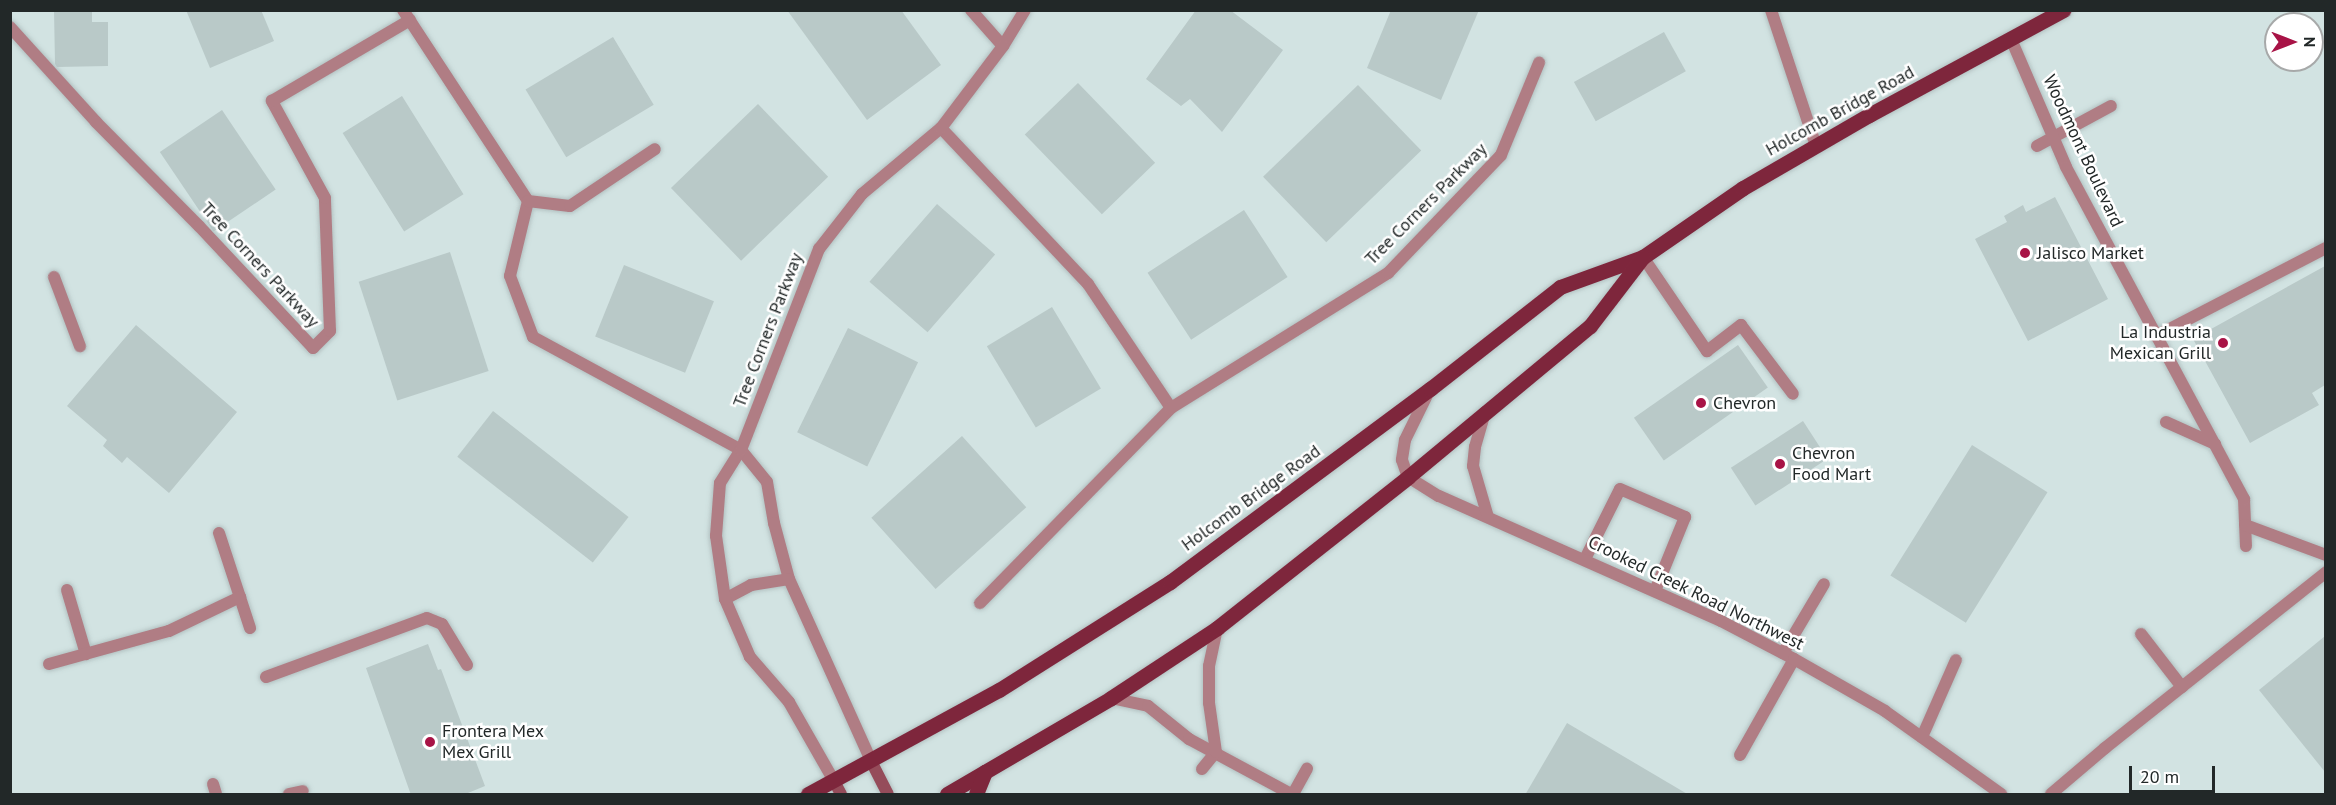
<!DOCTYPE html>
<style>
body{margin:0}
#map{position:relative;width:2336px;height:805px;overflow:hidden;background:#d2e3e2;font-family:"PT Sans",sans-serif}
div>[style]{position:absolute}
.building>*{inset:0;background:#b9c9c8;transform-origin:0 0}
.roads{filter:drop-shadow(0 0 2px #b2c1c1) drop-shadow(0 0 2px #b2c1c1)}
.service>*{height:12px;margin:-6px;padding:0 6px;transform-origin:6px;border-radius:6px;background:#b07d84}
.minor>*{height:12px;margin:-6px;padding:0 6px;transform-origin:6px;border-radius:6px;background:#b07d84}
.tertiary>*{height:12px;margin:-6px;padding:0 6px;transform-origin:6px;border-radius:6px;background:#b07d84}
.secondary>*{height:12px;margin:-6px;padding:0 6px;transform-origin:6px;border-radius:6px;background:#954c5a}
.primary>*{height:15px;margin:-7.5px;padding:0 7.5px;transform-origin:7.5px;border-radius:7.5px;background:#7e263c}
.dots>*{width:16px;height:16px;translate:-50% -50%;box-sizing:border-box;border:3px solid #fff;border-radius:50%}
span{translate:-50% -50%;white-space:nowrap;text-align:center;line-height:1.15;-webkit-text-stroke:5px #fff;paint-order:stroke}
.street-label{font-size:18px;color:#222828}
.poi-label{font-size:18px;color:#222828}
.left{translate:0 -50%;text-align:left}
.right{translate:-100% -50%;text-align:right}
.frame{position:absolute;inset:0;border:12px solid #222828;pointer-events:none}
.north{position:absolute;left:2264px;top:12px;width:60px;height:60px;box-sizing:border-box;background:#fff;border:2px solid #a7a9a9;border-radius:50%;rotate:90deg;font-size:16px;font-weight:700;line-height:24px;text-align:center;color:#222828}
.north::after{content:'';display:block;margin:auto;width:21px;height:27px;background:#a81346;clip-path:polygon(50% 0,100% 100%,50% 72%,0 100%)}
.scale{position:absolute;left:2129px;top:766px;width:86px;height:27px;box-sizing:border-box;border:3px solid #222828;border-top:0;padding-left:8px;font-size:18px;line-height:21px;white-space:nowrap;color:#222828;-webkit-text-stroke:4px #fff;paint-order:stroke}
</style>
<div id="map">
<div class="building">
<div style="clip-path:polygon(54px 10px,92px 10px,92px 22px,108px 22px,108px 66px,57px 67px,55px 64px)"></div>
<div style="clip-path:polygon(186px 10px,261px 10px,274px 41px,210px 68px)"></div>
<div style="clip-path:polygon(787px 10px,901px 10px,941px 65px,867px 120px)"></div>
<div style="clip-path:polygon(1196px 10px,1230px 10px,1283px 50px,1222px 132px,1190px 99px,1181px 106px,1146px 79px)"></div>
<div style="clip-path:polygon(1391px 10px,1479px 10px,1441px 100px,1367px 68px)"></div>
<div style="left:1664px;top:32px;width:45px;height:103px;rotate:61deg"></div>
<div style="left:613px;top:37px;width:79px;height:102px;rotate:59deg"></div>
<div style="left:1078px;top:83px;width:111px;height:74px;rotate:46deg"></div>
<div style="left:1358px;top:85px;width:91px;height:132px;rotate:46deg"></div>
<div style="left:402px;top:96px;width:116px;height:70px;rotate:58deg"></div>
<div style="left:758px;top:104px;width:101px;height:121px;rotate:46deg"></div>
<div style="left:222px;top:110px;width:96px;height:75px;rotate:56deg"></div>
<div style="clip-path:polygon(2055px 197px,2108px 299px,2028px 341px,1975px 239px,2007px 222px,2004px 216px,2023px 205px,2026px 212px)"></div>
<div style="left:937px;top:204px;width:77px;height:103px;rotate:41deg"></div>
<div style="left:1244px;top:210px;width:80px;height:115px;rotate:57deg"></div>
<div style="left:450px;top:252px;width:125px;height:96px;rotate:72deg"></div>
<div style="left:624px;top:265px;width:97px;height:77px;rotate:22deg"></div>
<div style="clip-path:polygon(2325px 266px,2325px 385px,2312px 393px,2319px 405px,2250px 443px,2193px 339px)"></div>
<div style="left:1052px;top:307px;width:95px;height:76px;rotate:59deg"></div>
<div style="clip-path:polygon(136px 325px,237px 412px,169px 493px,127px 457px,122px 463px,103px 446px,107px 440px,67px 406px)"></div>
<div style="left:848px;top:328px;width:78px;height:116px;rotate:26deg"></div>
<div style="left:1738px;top:345px;width:52px;height:127px;rotate:55deg"></div>
<div style="left:493px;top:411px;width:172px;height:58px;rotate:38deg"></div>
<div style="left:1803px;top:421px;width:45px;height:86px;rotate:57deg"></div>
<div style="left:962px;top:436px;width:96px;height:122px;rotate:48deg"></div>
<div style="left:1972px;top:445px;width:89px;height:154px;rotate:32deg"></div>
<div style="clip-path:polygon(2325px 636px,2325px 772px,2259px 690px)"></div>
<div style="clip-path:polygon(428px 644px,438px 670px,441px 669px,485px 786px,463px 795px,411px 795px,366px 668px)"></div>
<div style="clip-path:polygon(1567px 723px,1689px 795px,1525px 795px)"></div>
</div>
<div class="roads">
<div class="service">
<div style="left:1771px;top:10px;width:143px;rotate:71.7deg"></div>
<div style="left:2037px;top:146px;width:84px;rotate:-28.4deg"></div>
<div style="left:1643px;top:257px;width:114px;rotate:55.8deg"></div>
<div style="left:1707px;top:351px;width:43px;rotate:-37.4deg"></div>
<div style="left:1741px;top:325px;width:86px;rotate:53deg"></div>
<div style="left:54px;top:277px;width:74px;rotate:69.4deg"></div>
<div style="left:2156px;top:336px;width:191px;rotate:-27.4deg"></div>
<div style="left:2166px;top:422px;width:54px;rotate:24.2deg"></div>
<div style="left:2244px;top:499px;width:47px;rotate:87.6deg"></div>
<div style="left:2245px;top:525px;width:86px;rotate:20.3deg"></div>
<div style="left:219px;top:533px;width:100px;rotate:71.9deg"></div>
<div style="left:1585px;top:559px;width:78px;rotate:-63.4deg"></div>
<div style="left:1620px;top:489px;width:71px;rotate:23.3deg"></div>
<div style="left:1685px;top:517px;width:80px;rotate:112.1deg"></div>
<div style="left:67px;top:590px;width:67px;rotate:73.5deg"></div>
<div style="left:2141px;top:634px;width:67px;rotate:52.3deg"></div>
<div style="left:1783px;top:653px;width:80px;rotate:-59.3deg"></div>
<div style="left:49px;top:664px;width:124px;rotate:-15.4deg"></div>
<div style="left:169px;top:631px;width:79px;rotate:-25.6deg"></div>
<div style="left:266px;top:677px;width:171px;rotate:-20.1deg"></div>
<div style="left:427px;top:618px;width:16px;rotate:22deg"></div>
<div style="left:442px;top:624px;width:48px;rotate:58.6deg"></div>
<div style="left:1111px;top:698px;width:38px;rotate:12deg"></div>
<div style="left:1148px;top:706px;width:53px;rotate:38.8deg"></div>
<div style="left:1189px;top:739px;width:116px;rotate:28.3deg"></div>
<div style="left:1922px;top:737px;width:84px;rotate:-66.2deg"></div>
<div style="left:1740px;top:755px;width:110px;rotate:-60.6deg"></div>
<div style="left:1202px;top:769px;width:22px;rotate:-51deg"></div>
<div style="left:1216px;top:752px;width:49px;rotate:-98.1deg"></div>
<div style="left:1209px;top:703px;width:37px;rotate:-90deg"></div>
<div style="left:1209px;top:666px;width:39px;rotate:-78deg"></div>
<div style="left:213px;top:784px;width:10px;rotate:73deg"></div>
<div style="left:289px;top:794px;width:14px;rotate:-12deg"></div>
<div style="left:1293px;top:794px;width:29px;rotate:-61deg"></div>
<div style="left:2051px;top:794px;width:71px;rotate:-40.4deg"></div>
<div style="left:2105px;top:748px;width:283px;rotate:-38.5deg"></div>
</div>
<div class="minor">
<div style="left:403px;top:10px;width:228px;rotate:56.8deg"></div>
<div style="left:528px;top:201px;width:77px;rotate:103.5deg"></div>
<div style="left:510px;top:276px;width:65px;rotate:69.3deg"></div>
<div style="left:533px;top:337px;width:237px;rotate:28.5deg"></div>
<div style="left:741px;top:450px;width:41px;rotate:50.9deg"></div>
<div style="left:767px;top:482px;width:42px;rotate:80.3deg"></div>
<div style="left:774px;top:523px;width:58px;rotate:75deg"></div>
<div style="left:789px;top:579px;width:200px;rotate:65.7deg"></div>
<div style="left:971px;top:10px;width:48px;rotate:48.4deg"></div>
<div style="left:1003px;top:46px;width:42px;rotate:-58.6deg"></div>
<div style="left:10px;top:27px;width:128px;rotate:47.8deg"></div>
<div style="left:96px;top:122px;width:146px;rotate:45.3deg"></div>
<div style="left:199px;top:226px;width:167px;rotate:46.9deg"></div>
<div style="left:313px;top:348px;width:24px;rotate:-45deg"></div>
<div style="left:330px;top:331px;width:133px;rotate:-92.2deg"></div>
<div style="left:325px;top:198px;width:111px;rotate:-118.7deg"></div>
<div style="left:272px;top:101px;width:160px;rotate:-30.4deg"></div>
<div style="left:2011px;top:39px;width:139px;rotate:66.7deg"></div>
<div style="left:2066px;top:167px;width:377px;rotate:61.8deg"></div>
<div style="left:941px;top:128px;width:214px;rotate:46.7deg"></div>
<div style="left:1088px;top:284px;width:149px;rotate:56.2deg"></div>
<div style="left:1171px;top:408px;width:273px;rotate:134.4deg"></div>
<div style="left:528px;top:201px;width:42px;rotate:6.8deg"></div>
<div style="left:570px;top:206px;width:102px;rotate:-33.8deg"></div>
<div style="left:1171px;top:408px;width:256px;rotate:-31.9deg"></div>
<div style="left:1388px;top:273px;width:163px;rotate:-46.2deg"></div>
<div style="left:1501px;top:155px;width:100px;rotate:-67.6deg"></div>
<div style="left:725px;top:599px;width:30px;rotate:-28deg"></div>
<div style="left:751px;top:585px;width:38px;rotate:-9deg"></div>
<div style="left:834px;top:781px;width:91px;rotate:-119.7deg"></div>
<div style="left:789px;top:702px;width:60px;rotate:-130.9deg"></div>
<div style="left:750px;top:657px;width:63px;rotate:-113.3deg"></div>
<div style="left:725px;top:599px;width:64px;rotate:-98.1deg"></div>
<div style="left:716px;top:536px;width:53px;rotate:-85.7deg"></div>
<div style="left:720px;top:483px;width:39px;rotate:-58deg"></div>
<div style="left:741px;top:450px;width:216px;rotate:-68.8deg"></div>
<div style="left:819px;top:249px;width:70px;rotate:-52deg"></div>
<div style="left:862px;top:194px;width:103px;rotate:-39.9deg"></div>
<div style="left:941px;top:128px;width:103px;rotate:-52.9deg"></div>
</div>
<div class="tertiary">
<div style="left:1430px;top:389px;width:57px;rotate:116.1deg"></div>
<div style="left:1405px;top:440px;width:20px;rotate:99deg"></div>
<div style="left:1402px;top:460px;width:18px;rotate:71deg"></div>
<div style="left:1408px;top:477px;width:36px;rotate:32deg"></div>
<div style="left:1439px;top:496px;width:308px;rotate:23.9deg"></div>
<div style="left:1721px;top:621px;width:82px;rotate:27.5deg"></div>
<div style="left:1794px;top:659px;width:105px;rotate:29.7deg"></div>
<div style="left:1885px;top:711px;width:143px;rotate:35.6deg"></div>
<div style="left:1485px;top:412px;width:36px;rotate:106deg"></div>
<div style="left:1475px;top:447px;width:19px;rotate:96deg"></div>
<div style="left:1473px;top:466px;width:53px;rotate:73.6deg"></div>
</div>
<div class="secondary">
<div style="left:871px;top:761px;width:37px;rotate:63deg"></div>
<div style="left:834px;top:781px;width:15px;rotate:62deg"></div>
</div>
<div class="primary">
<div style="left:808px;top:794px;width:217px;rotate:-28.6deg"></div>
<div style="left:999px;top:690px;width:202px;rotate:-32.3deg"></div>
<div style="left:1170px;top:582px;width:324px;rotate:-36.6deg"></div>
<div style="left:1430px;top:389px;width:165px;rotate:-38.1deg"></div>
<div style="left:1560px;top:287px;width:88px;rotate:-19.9deg"></div>
<div style="left:1643px;top:257px;width:121px;rotate:-34.6deg"></div>
<div style="left:1743px;top:188px;width:146px;rotate:-30.1deg"></div>
<div style="left:1869px;top:115px;width:221px;rotate:-28.4deg"></div>
<div style="left:947px;top:794px;width:190px;rotate:-30.3deg"></div>
<div style="left:1111px;top:698px;width:127px;rotate:-33.4deg"></div>
<div style="left:1217px;top:628px;width:243px;rotate:-38.3deg"></div>
<div style="left:1408px;top:477px;width:236px;rotate:-39.7deg"></div>
<div style="left:1590px;top:326px;width:87px;rotate:-52.5deg"></div>
<div style="left:976px;top:794px;width:24px;rotate:-68deg"></div>
</div>
</div>
<div class="dots">
<div style="left:2025px;top:253px;background:#a81346"></div>
<div style="left:2223px;top:343px;background:#a81346"></div>
<div style="left:1701px;top:403px;background:#a81346"></div>
<div style="left:1780px;top:464px;background:#a81346"></div>
<div style="left:430px;top:742px;background:#a81346"></div>
</div>
<div class="street-label">
<span style="left:1840px;top:111px;rotate:-29deg">Holcomb Bridge Road</span>
<span style="left:2083px;top:151px;rotate:65deg">Woodmont Boulevard</span>
<span style="left:1426px;top:204px;rotate:-45deg">Tree Corners Parkway</span>
<span style="left:260px;top:265px;rotate:47deg">Tree Corners Parkway</span>
<span style="left:768px;top:330px;rotate:-69deg">Tree Corners Parkway</span>
<span style="left:1251px;top:498px;rotate:-36deg">Holcomb Bridge Road</span>
<span style="left:1696px;top:593px;rotate:26deg">Crooked Creek Road Northwest</span>
</div>
<div class="poi-label">
<span class="left" style="left:2037px;top:253px">Jalisco Market</span>
<span class="right" style="left:2211px;top:343px">La Industria<br>Mexican Grill</span>
<span class="left" style="left:1713px;top:403px">Chevron</span>
<span class="left" style="left:1792px;top:464px">Chevron<br>Food Mart</span>
<span class="left" style="left:442px;top:742px">Frontera Mex<br>Mex Grill</span>
</div>
<div class="frame"></div>
<div class="north">N</div>
<div class="scale">20 m</div>
</div>
